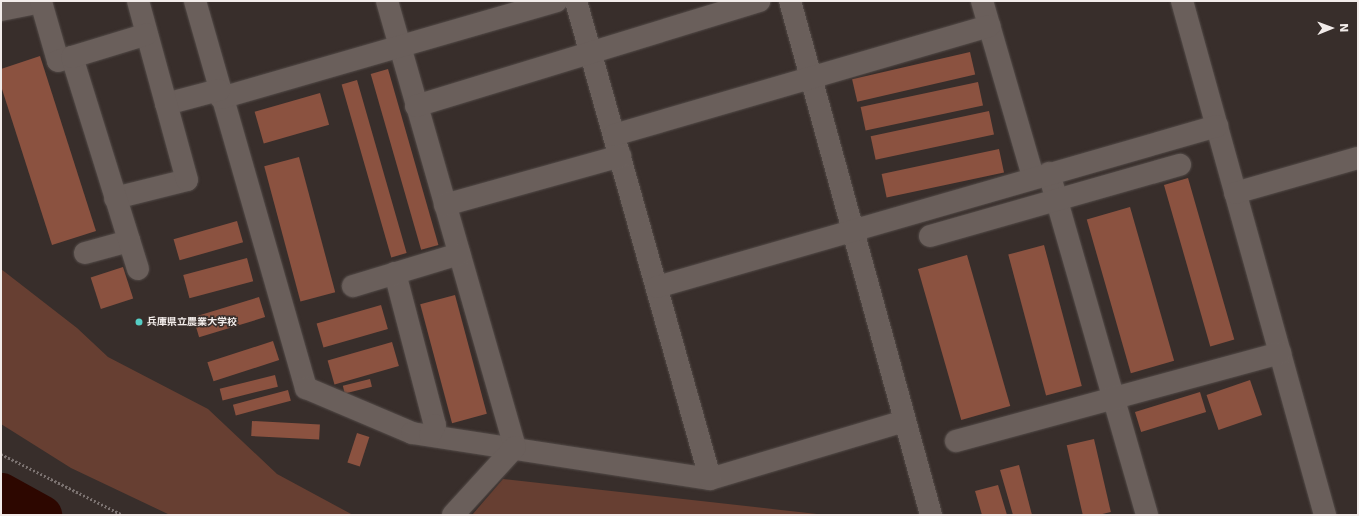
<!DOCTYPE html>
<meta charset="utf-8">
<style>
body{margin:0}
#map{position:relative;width:1359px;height:516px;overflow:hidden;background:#382e2b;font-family:"DejaVu Sans","Noto Sans JP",sans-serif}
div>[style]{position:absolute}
.green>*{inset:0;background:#673f32}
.river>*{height:41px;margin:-20.5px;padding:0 20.5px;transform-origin:20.5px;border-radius:20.5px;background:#2d0700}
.building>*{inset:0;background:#8b5240;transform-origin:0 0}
.path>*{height:2.5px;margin-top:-1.25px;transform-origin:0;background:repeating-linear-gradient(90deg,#7c7371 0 2px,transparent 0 4px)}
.roads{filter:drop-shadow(0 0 1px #524a47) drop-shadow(0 0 1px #524a47)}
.minor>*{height:22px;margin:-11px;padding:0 11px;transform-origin:11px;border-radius:11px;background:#6a5f5b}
.dots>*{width:11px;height:11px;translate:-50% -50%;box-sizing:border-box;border:2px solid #382e2b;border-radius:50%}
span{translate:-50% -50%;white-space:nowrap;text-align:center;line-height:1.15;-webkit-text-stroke:3px #382e2b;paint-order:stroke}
.poi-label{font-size:10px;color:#f2ecea;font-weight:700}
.left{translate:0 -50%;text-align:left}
.frame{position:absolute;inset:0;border:2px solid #f2ecea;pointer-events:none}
.north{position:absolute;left:1311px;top:8px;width:40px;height:40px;-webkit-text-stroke:3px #382e2b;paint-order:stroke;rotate:89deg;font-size:11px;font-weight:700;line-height:16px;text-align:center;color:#f2ecea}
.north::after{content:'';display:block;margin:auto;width:14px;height:18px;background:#f2ecea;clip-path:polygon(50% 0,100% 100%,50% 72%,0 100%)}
</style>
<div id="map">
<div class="green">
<div style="clip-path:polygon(1px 269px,77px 328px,108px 357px,208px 409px,277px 474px,353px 515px,170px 515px,71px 468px,1px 424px)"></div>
<div style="clip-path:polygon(503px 479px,826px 515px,472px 515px)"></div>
</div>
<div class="river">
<div style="left:1px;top:493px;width:46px;rotate:28.8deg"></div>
</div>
<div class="building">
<div style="left:970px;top:52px;width:23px;height:121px;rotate:77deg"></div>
<div style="clip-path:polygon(40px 56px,96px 231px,52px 245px,1px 86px,1px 69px)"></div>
<div style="left:388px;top:69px;width:183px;height:18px;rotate:74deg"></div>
<div style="left:357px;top:80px;width:180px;height:16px;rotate:74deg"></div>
<div style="left:978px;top:82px;width:24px;height:120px;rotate:78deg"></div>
<div style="left:320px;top:93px;width:33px;height:68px;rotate:74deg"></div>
<div style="left:989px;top:111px;width:24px;height:121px;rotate:78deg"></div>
<div style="left:999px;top:149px;width:24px;height:120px;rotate:78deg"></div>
<div style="left:299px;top:157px;width:140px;height:36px;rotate:75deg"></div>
<div style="left:1188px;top:178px;width:168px;height:25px;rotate:74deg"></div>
<div style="left:1130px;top:207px;width:160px;height:45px;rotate:74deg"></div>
<div style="left:237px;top:221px;width:22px;height:66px;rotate:74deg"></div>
<div style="left:1044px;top:245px;width:146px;height:37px;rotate:75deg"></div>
<div style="left:967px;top:255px;width:157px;height:51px;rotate:74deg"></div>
<div style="left:247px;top:258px;width:24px;height:66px;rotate:75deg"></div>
<div style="left:123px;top:267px;width:33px;height:34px;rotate:72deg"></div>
<div style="left:455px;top:295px;width:123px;height:36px;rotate:75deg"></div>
<div style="left:259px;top:297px;width:21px;height:69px;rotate:73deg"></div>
<div style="left:381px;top:305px;width:25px;height:67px;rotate:74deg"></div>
<div style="left:273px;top:341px;width:20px;height:69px;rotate:72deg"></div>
<div style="left:392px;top:342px;width:25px;height:67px;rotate:74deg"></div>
<div style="left:275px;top:375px;width:12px;height:57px;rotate:76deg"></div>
<div style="left:370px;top:379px;width:8px;height:28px;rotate:76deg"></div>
<div style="left:1250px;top:380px;width:37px;height:46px;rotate:71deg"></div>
<div style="left:288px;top:390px;width:11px;height:57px;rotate:75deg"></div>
<div style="left:1200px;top:392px;width:21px;height:68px;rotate:73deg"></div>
<div style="left:252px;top:421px;width:68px;height:15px;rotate:3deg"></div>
<div style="left:357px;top:433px;width:13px;height:31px;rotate:18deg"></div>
<div style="left:1094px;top:439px;width:75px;height:28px;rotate:77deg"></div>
<div style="clip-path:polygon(1019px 465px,1032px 515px,1013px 515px,1000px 470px)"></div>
<div style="clip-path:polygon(998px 485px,1007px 515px,982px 515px,975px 491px)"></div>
</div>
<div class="path">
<div style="left:1px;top:454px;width:136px;rotate:26.6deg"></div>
</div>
<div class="roads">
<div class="minor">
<div style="left:195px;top:1px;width:403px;rotate:74deg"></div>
<div style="left:306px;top:388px;width:115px;rotate:23deg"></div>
<div style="left:412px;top:433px;width:302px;rotate:8.8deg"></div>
<div style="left:710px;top:479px;width:202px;rotate:-16.6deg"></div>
<div style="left:387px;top:1px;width:464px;rotate:74deg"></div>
<div style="left:515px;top:447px;width:92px;rotate:132.4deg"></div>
<div style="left:576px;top:1px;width:496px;rotate:74.3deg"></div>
<div style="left:790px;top:1px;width:533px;rotate:74.66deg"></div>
<div style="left:982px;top:1px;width:183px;rotate:73.8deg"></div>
<div style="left:1182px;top:1px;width:534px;rotate:74.45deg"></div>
<div style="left:1px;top:10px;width:41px;rotate:-11.3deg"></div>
<div style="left:41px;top:2px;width:61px;rotate:73.9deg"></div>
<div style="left:58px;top:61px;width:15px;rotate:-16deg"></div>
<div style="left:221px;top:98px;width:349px;rotate:-16.1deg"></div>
<div style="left:166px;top:104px;width:55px;rotate:-14.8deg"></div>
<div style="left:416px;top:106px;width:359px;rotate:-17deg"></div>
<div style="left:614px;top:135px;width:391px;rotate:-16.2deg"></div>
<div style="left:1049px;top:173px;width:356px;rotate:74deg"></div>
<div style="left:1235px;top:193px;width:128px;rotate:-15.9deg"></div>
<div style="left:115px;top:198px;width:74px;rotate:-14deg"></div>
<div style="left:187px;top:180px;width:186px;rotate:-105.3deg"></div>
<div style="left:445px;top:205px;width:182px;rotate:-15.6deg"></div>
<div style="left:930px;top:236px;width:260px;rotate:-15.9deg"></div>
<div style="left:85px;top:253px;width:46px;rotate:-15.3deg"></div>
<div style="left:138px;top:269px;width:222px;rotate:-107.3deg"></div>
<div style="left:72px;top:57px;width:78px;rotate:-17deg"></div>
<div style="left:395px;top:273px;width:157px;rotate:75.3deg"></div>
<div style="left:435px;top:425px;width:11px;rotate:117deg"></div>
<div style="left:353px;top:286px;width:111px;rotate:-16.8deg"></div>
<div style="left:657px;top:287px;width:583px;rotate:-16.04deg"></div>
<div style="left:956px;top:441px;width:336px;rotate:-15.2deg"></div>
</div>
</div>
<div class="dots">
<div style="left:139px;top:322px;background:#55cec5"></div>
</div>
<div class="poi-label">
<span class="left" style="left:147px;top:322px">兵庫県立農業大学校</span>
</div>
<div class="frame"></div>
<div class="north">N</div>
</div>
